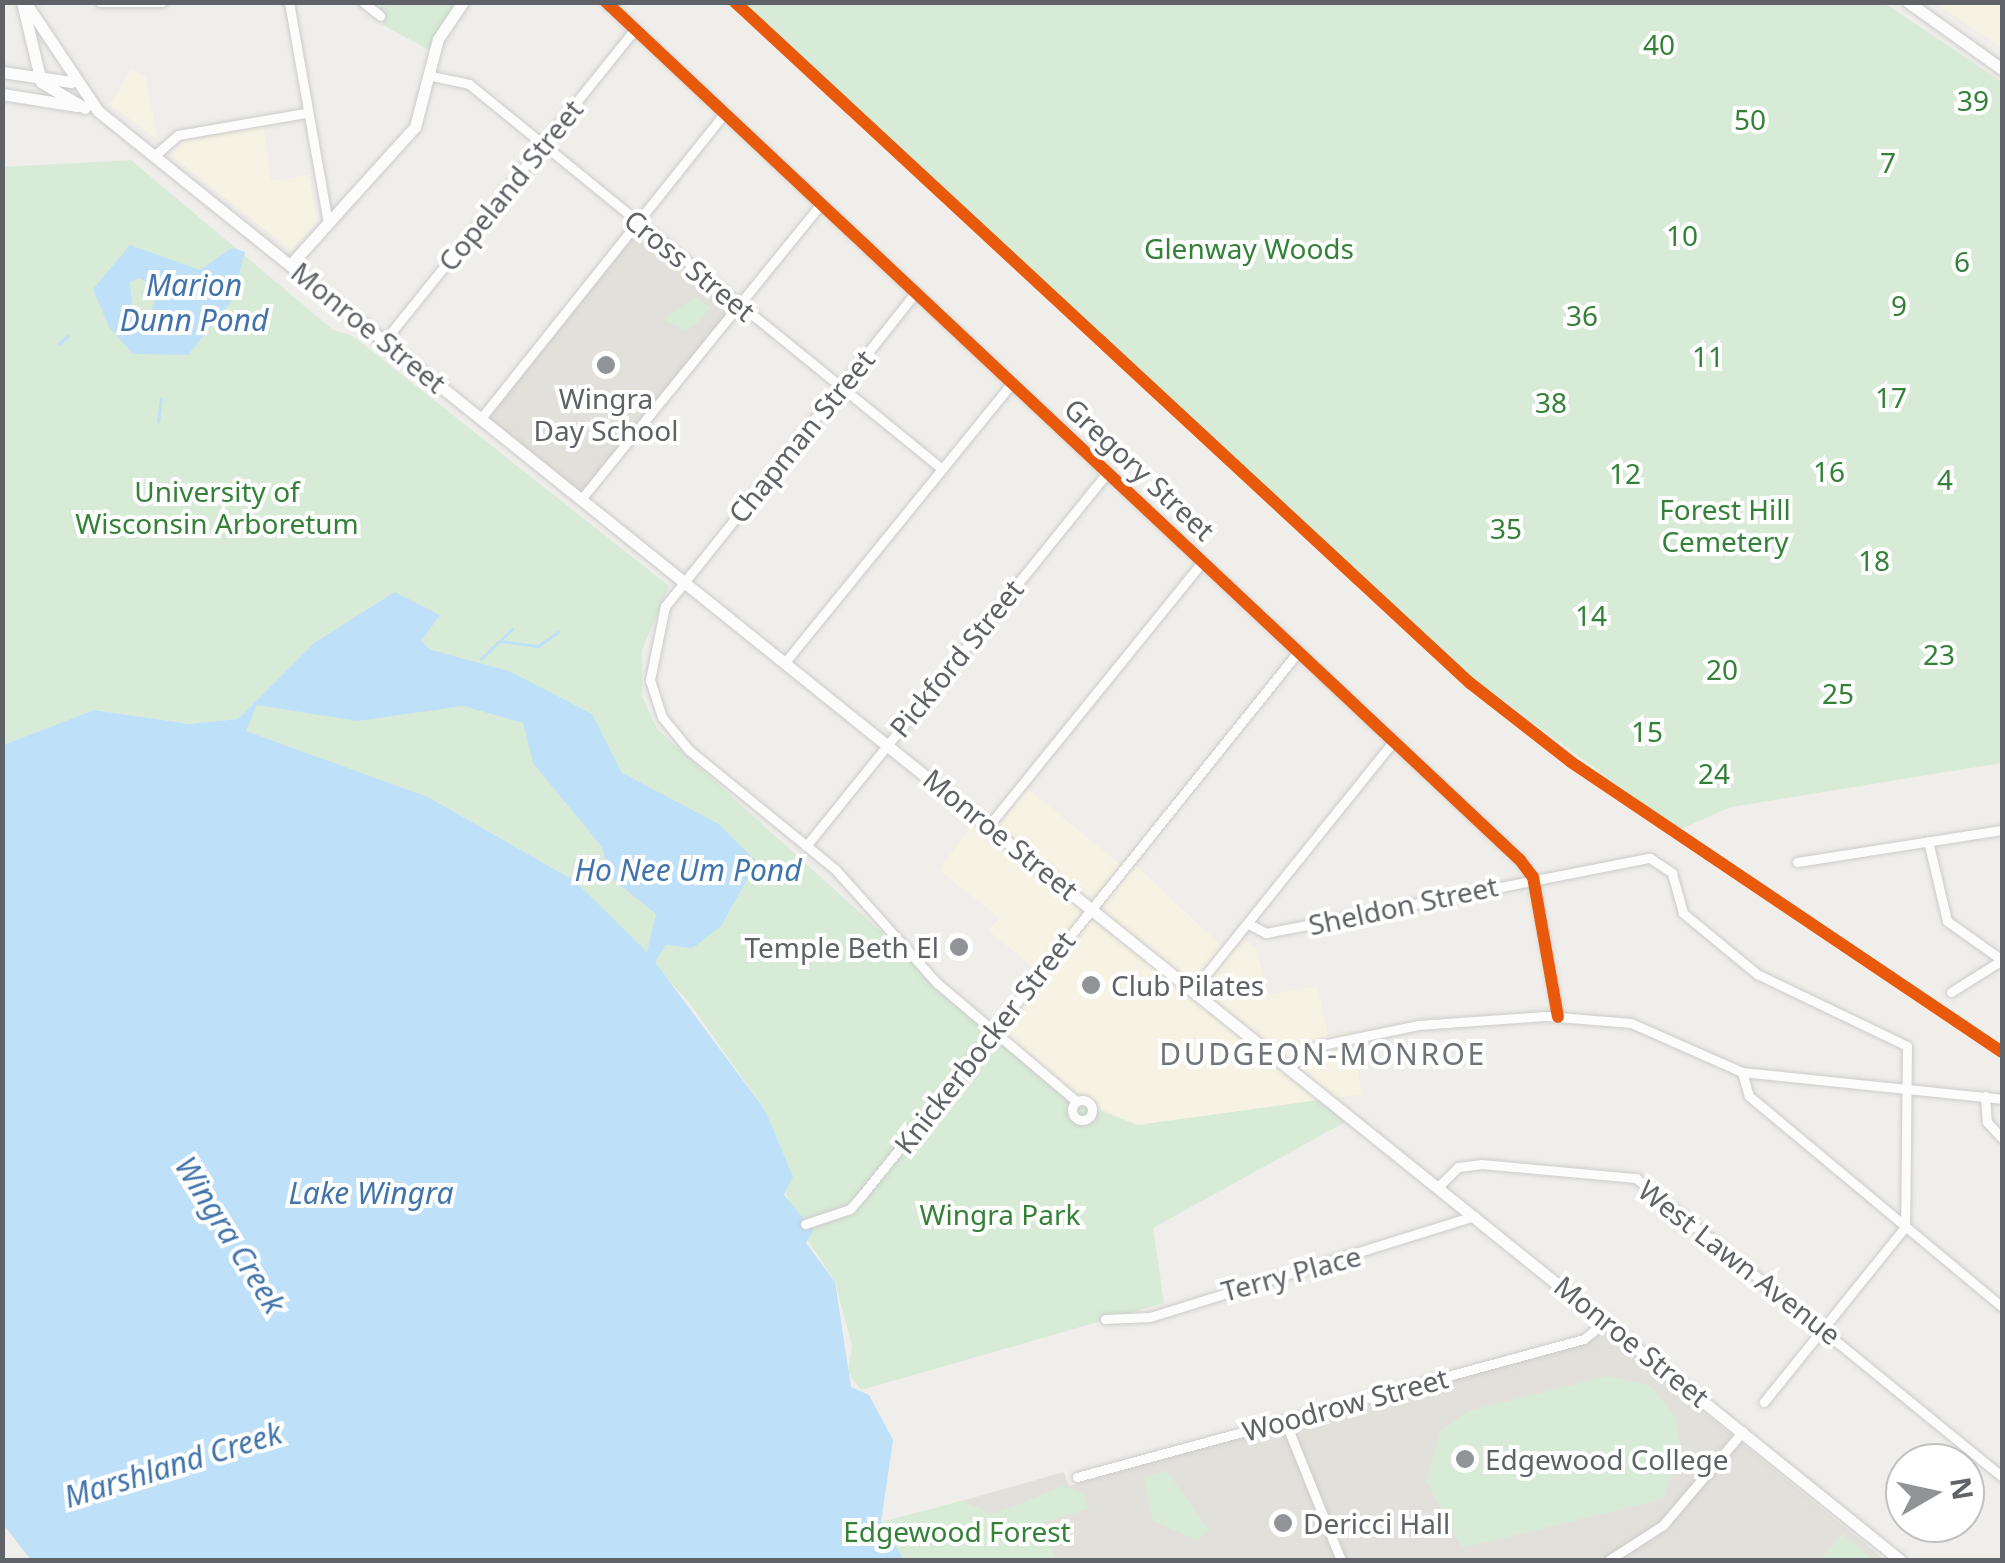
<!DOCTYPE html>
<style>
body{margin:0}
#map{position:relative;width:2005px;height:1563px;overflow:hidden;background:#efeeea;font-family:"Noto Sans",sans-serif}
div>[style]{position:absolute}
.commercial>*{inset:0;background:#f7f3e4}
.education>*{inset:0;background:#e2e0da;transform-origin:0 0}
.green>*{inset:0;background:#d8ebd6}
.water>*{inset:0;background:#bfe0f9}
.stream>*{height:2.5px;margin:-1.25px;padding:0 1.25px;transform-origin:1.25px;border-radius:1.25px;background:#bfe0f9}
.roads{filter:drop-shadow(0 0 2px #cbcccc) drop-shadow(0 0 2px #cbcccc)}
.street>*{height:9px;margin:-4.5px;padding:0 4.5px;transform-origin:4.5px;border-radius:4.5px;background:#fdfcfc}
.street>.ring{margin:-4.5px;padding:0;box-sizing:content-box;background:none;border:9px solid #fdfcfc;border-radius:50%}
.secondary>*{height:11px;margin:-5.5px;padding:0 5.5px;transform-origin:5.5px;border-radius:5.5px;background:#fdfcfc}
.cycleway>*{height:12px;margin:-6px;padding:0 6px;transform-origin:6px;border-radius:6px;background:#e8590c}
.dots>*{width:28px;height:28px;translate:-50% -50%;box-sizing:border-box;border:5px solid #fff;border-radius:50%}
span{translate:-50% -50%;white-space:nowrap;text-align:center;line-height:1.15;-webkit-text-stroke:8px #fff;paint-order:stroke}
.park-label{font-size:28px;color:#348238}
.street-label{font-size:28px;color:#5f6368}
.poi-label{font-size:28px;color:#5f6368}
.right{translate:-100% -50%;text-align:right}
.left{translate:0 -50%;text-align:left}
.water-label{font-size:30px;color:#4174aa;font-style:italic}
.neighbourhood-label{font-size:30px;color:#70757a;letter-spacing:2.5px}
.frame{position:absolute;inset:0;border:5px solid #5f6368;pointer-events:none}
.north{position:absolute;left:1885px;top:1443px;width:100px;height:100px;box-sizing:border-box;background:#fff;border:2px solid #bfc1c3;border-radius:50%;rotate:81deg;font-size:28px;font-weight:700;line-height:40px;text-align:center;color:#5f6368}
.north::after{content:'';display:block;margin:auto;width:35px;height:45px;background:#919496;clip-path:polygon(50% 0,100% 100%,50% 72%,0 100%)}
</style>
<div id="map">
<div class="commercial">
<div style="clip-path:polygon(1936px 3px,2002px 3px,2002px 49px,1987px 38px)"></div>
<div style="clip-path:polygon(132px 69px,146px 78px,157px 139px,110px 104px)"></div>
<div style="clip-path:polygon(263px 126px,271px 181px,309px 175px,317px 221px,291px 250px,172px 156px,183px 141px)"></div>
<div style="clip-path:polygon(1023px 785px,1123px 867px,1130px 860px,1226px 950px,1239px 936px,1256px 948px,1268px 995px,1317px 986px,1328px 1036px,1350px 1032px,1362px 1094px,1138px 1125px,1078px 1098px,995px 1030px,1039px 972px,989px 931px,999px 918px,939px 870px,979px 816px,989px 824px)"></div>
</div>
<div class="education">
<div style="left:636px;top:222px;width:132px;height:248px;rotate:39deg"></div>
<div style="clip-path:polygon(1606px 1333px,1885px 1560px,904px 1560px,947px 1505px,1064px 1472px,1069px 1486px)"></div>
</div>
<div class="green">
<div style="clip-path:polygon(380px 3px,380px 2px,454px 3px,429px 50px,383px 25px)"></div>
<div style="clip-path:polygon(740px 3px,1884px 3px,2002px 82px,2002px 763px,1731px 807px,1678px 830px,1445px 657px)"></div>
<div style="clip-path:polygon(131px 160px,333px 330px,353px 336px,669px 586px,642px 650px,642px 696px,657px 729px,1064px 1097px,1138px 1125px,1319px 1100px,1347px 1121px,1153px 1228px,1164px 1303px,861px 1390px,848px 1372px,852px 1346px,835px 1282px,792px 1215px,765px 1110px,689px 1002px,575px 881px,428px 797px,245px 731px,239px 719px,190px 724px,94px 710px,3px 745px,3px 167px)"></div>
<div style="clip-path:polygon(696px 297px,710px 308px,697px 324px,685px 330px,664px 320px)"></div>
<div style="clip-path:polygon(1608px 1376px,1650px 1386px,1677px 1419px,1680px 1452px,1663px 1499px,1462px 1548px,1426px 1481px,1441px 1430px,1468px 1411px)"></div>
<div style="clip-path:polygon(1167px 1471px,1209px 1530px,1197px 1540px,1153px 1521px,1143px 1477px)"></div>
<div style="clip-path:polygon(1063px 1486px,1083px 1494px,1089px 1509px,1040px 1523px,1057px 1560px,904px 1560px,881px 1522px,961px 1501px,994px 1514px)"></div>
<div style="clip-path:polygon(1842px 1534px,1873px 1560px,1820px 1560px)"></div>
</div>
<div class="water">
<div style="clip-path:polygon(evenodd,130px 245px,200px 270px,232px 248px,245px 252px,231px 302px,188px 355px,133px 354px,109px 327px,93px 289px,130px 245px,139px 278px,159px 289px,150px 313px,132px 305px,130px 282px,139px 278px)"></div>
<div style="clip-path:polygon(evenodd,395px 592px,440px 615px,421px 641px,431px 650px,509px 671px,592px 714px,622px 773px,719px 824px,757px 862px,721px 926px,693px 948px,666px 945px,655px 962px,765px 1110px,793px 1177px,784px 1195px,813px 1230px,806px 1243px,835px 1282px,851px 1387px,869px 1395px,893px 1440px,881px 1522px,904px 1560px,31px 1560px,3px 1524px,3px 745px,94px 710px,190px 724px,238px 719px,314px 643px,395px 592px,257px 705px,357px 721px,463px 706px,523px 723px,533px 763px,602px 847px,610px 877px,656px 914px,647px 952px,575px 881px,428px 797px,246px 731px,257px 705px)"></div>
</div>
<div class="stream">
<div style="left:59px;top:344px;width:12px;rotate:-42deg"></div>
<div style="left:158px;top:422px;width:23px;rotate:-83deg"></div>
<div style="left:501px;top:641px;width:37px;rotate:8deg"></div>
<div style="left:538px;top:646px;width:24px;rotate:-35deg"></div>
<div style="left:481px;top:659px;width:43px;rotate:-44.1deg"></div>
</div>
<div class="roads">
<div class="street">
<div style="left:100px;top:2px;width:62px"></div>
<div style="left:289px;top:2px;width:225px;rotate:80deg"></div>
<div style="left:363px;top:2px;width:22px;rotate:39deg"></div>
<div style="left:606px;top:2px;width:1254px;rotate:43.19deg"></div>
<div style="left:1520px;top:860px;width:21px;rotate:53deg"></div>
<div style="left:1533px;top:877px;width:142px;rotate:79.9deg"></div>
<div style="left:432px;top:76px;width:38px;rotate:12deg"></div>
<div style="left:469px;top:84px;width:610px;rotate:39.14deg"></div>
<div style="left:155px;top:155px;width:30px;rotate:-41deg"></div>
<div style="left:178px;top:135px;width:129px;rotate:-9.8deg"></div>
<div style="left:916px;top:292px;width:402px;rotate:128.6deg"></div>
<div style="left:665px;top:606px;width:76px;rotate:101.5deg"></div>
<div style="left:650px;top:680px;width:39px;rotate:72deg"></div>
<div style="left:662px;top:717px;width:43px;rotate:50.7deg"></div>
<div style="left:689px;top:750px;width:188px;rotate:39.2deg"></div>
<div style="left:835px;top:869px;width:153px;rotate:48.2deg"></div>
<div style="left:937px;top:983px;width:182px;rotate:40.3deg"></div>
<div style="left:385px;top:340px;width:399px;rotate:-51.2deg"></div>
<div style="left:482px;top:417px;width:388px;rotate:-51.4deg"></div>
<div style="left:582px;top:498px;width:379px;rotate:-50.9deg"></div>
<div style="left:786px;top:661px;width:358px;rotate:-50.9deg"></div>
<div style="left:990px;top:824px;width:337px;rotate:-51deg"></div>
<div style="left:1928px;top:841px;width:82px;rotate:76.6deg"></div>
<div style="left:1947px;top:921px;width:67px;rotate:35.3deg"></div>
<div style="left:806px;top:846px;width:481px;rotate:-51.1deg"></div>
<div style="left:1797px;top:862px;width:207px;rotate:-8.9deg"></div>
<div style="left:1249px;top:924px;width:19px;rotate:28deg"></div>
<div style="left:1266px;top:933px;width:391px;rotate:-11.1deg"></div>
<div style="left:1650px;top:858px;width:27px;rotate:34deg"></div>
<div style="left:1672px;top:873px;width:41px;rotate:74.6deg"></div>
<div style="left:1683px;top:913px;width:96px;rotate:39.5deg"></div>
<div style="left:1757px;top:974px;width:166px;rotate:25.6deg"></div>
<div style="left:1907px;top:1046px;width:181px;rotate:90.6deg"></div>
<div style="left:1905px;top:1227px;width:225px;rotate:128.9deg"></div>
<div style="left:1195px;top:988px;width:316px;rotate:-51.2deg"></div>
<div style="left:1951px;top:992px;width:60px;rotate:-32.1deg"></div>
<div style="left:1292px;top:1065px;width:31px;rotate:-37deg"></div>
<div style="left:1317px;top:1046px;width:103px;rotate:-11.7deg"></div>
<div style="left:1418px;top:1025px;width:128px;rotate:-4deg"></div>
<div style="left:1546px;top:1016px;width:85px;rotate:4.7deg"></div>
<div style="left:1631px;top:1023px;width:121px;rotate:23.8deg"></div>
<div style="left:1742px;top:1072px;width:261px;rotate:5.9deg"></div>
<div style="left:1742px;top:1072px;width:25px;rotate:74deg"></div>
<div style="left:1749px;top:1096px;width:329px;rotate:39.8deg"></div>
<div style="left:1985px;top:1096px;width:26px;rotate:86deg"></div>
<div style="left:1987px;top:1122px;width:22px;rotate:47deg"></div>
<div class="ring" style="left:1072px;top:1100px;width:11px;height:11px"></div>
<div style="left:1440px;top:1185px;width:25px;rotate:-45deg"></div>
<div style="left:1458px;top:1167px;width:23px;rotate:-7deg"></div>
<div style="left:1481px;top:1164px;width:156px;rotate:5.2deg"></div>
<div style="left:1636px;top:1178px;width:472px;rotate:39.2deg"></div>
<div style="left:805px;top:1224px;width:47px;rotate:-18.4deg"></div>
<div style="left:850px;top:1209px;width:20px;rotate:-49deg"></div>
<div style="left:863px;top:1194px;width:695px;rotate:-51.25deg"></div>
<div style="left:1105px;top:1319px;width:45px;rotate:-2.5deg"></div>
<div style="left:1150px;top:1317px;width:340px;rotate:-17.3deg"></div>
<div style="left:1285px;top:1421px;width:150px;rotate:68.1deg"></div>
<div style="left:1077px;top:1477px;width:525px;rotate:-15.23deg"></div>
<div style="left:1584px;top:1339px;width:30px;rotate:-40deg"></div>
<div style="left:1609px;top:1560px;width:64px;rotate:-32.9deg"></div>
<div style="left:1663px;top:1525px;width:123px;rotate:-49.6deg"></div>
</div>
<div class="secondary">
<div style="left:22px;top:2px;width:82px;rotate:76.6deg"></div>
<div style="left:41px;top:82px;width:51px;rotate:30.6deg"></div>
<div style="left:25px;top:2px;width:131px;rotate:56.2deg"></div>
<div style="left:98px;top:111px;width:2312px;rotate:38.8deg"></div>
<div style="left:1908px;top:2px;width:115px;rotate:35.5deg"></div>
<div style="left:2px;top:72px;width:70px;rotate:8.2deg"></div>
<div style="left:2px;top:94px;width:76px;rotate:9.1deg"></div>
<div style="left:291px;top:264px;width:185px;rotate:-47.9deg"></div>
<div style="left:415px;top:127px;width:91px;rotate:-75.4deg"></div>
<div style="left:438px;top:39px;width:45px;rotate:-56deg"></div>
</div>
</div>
<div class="cycleway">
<div style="left:606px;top:2px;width:1254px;rotate:43.19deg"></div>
<div style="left:1520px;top:860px;width:21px;rotate:53deg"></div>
<div style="left:1533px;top:877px;width:142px;rotate:79.9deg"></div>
<div style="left:735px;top:2px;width:1002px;rotate:42.82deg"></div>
<div style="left:1470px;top:683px;width:128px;rotate:38deg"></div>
<div style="left:1571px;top:762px;width:519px;rotate:33.93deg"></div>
</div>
<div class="dots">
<div style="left:606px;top:365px;background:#919496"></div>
<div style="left:959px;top:947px;background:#919496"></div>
<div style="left:1091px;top:985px;background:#919496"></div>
<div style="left:1465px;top:1459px;background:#919496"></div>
<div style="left:1283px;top:1523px;background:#919496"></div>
</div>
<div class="park-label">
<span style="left:1659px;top:44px">40</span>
<span style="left:1973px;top:100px">39</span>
<span style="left:1750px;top:119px">50</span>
<span style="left:1888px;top:162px">7</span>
<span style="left:1682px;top:235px">10</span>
<span style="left:1249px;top:248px">Glenway Woods</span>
<span style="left:1962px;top:261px">6</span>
<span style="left:1899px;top:305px">9</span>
<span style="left:1582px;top:315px">36</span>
<span style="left:1708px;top:356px">11</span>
<span style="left:1891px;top:397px">17</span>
<span style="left:1551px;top:402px">38</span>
<span style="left:1829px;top:471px">16</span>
<span style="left:1625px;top:473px">12</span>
<span style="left:1945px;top:479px">4</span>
<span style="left:217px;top:507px">University of<br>Wisconsin Arboretum</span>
<span style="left:1725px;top:525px">Forest Hill<br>Cemetery</span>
<span style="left:1506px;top:528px">35</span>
<span style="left:1874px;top:560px">18</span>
<span style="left:1591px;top:615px">14</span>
<span style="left:1939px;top:654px">23</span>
<span style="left:1722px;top:669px">20</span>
<span style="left:1838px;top:693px">25</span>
<span style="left:1647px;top:731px">15</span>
<span style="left:1714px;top:773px">24</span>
<span style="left:1000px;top:1214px">Wingra Park</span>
<span style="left:957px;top:1531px">Edgewood Forest</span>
</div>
<div class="street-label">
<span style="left:510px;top:185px;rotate:-51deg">Copeland Street</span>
<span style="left:690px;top:265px;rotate:39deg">Cross Street</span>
<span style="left:369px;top:327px;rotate:39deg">Monroe Street</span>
<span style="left:801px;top:436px;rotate:-51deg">Chapman Street</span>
<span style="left:1140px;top:469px;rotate:43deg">Gregory Street</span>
<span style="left:956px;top:658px;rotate:-51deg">Pickford Street</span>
<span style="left:1001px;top:834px;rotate:39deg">Monroe Street</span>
<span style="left:1403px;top:905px;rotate:-12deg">Sheldon Street</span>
<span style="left:984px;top:1042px;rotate:-52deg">Knickerbocker Street</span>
<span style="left:1740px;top:1262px;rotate:38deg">West Lawn Avenue</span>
<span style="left:1291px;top:1273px;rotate:-15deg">Terry Place</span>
<span style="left:1632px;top:1341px;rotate:39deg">Monroe Street</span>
<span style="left:1345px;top:1404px;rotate:-15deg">Woodrow Street</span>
</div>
<div class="poi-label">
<span style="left:606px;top:414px">Wingra<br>Day School</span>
<span class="right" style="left:939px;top:947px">Temple Beth El</span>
<span class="left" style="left:1111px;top:985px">Club Pilates</span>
<span class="left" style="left:1485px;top:1459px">Edgewood College</span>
<span class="left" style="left:1303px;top:1523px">Dericci Hall</span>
</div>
<div class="water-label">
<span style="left:194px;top:302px">Marion<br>Dunn Pond</span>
<span style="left:688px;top:870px">Ho Nee Um Pond</span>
<span style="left:371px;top:1193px">Lake Wingra</span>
<span style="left:230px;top:1235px;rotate:58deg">Wingra Creek</span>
<span style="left:173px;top:1465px;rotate:-17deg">Marshland Creek</span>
</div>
<div class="neighbourhood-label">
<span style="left:1323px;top:1054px">DUDGEON-MONROE</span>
</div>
<div class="frame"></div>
<div class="north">N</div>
</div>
